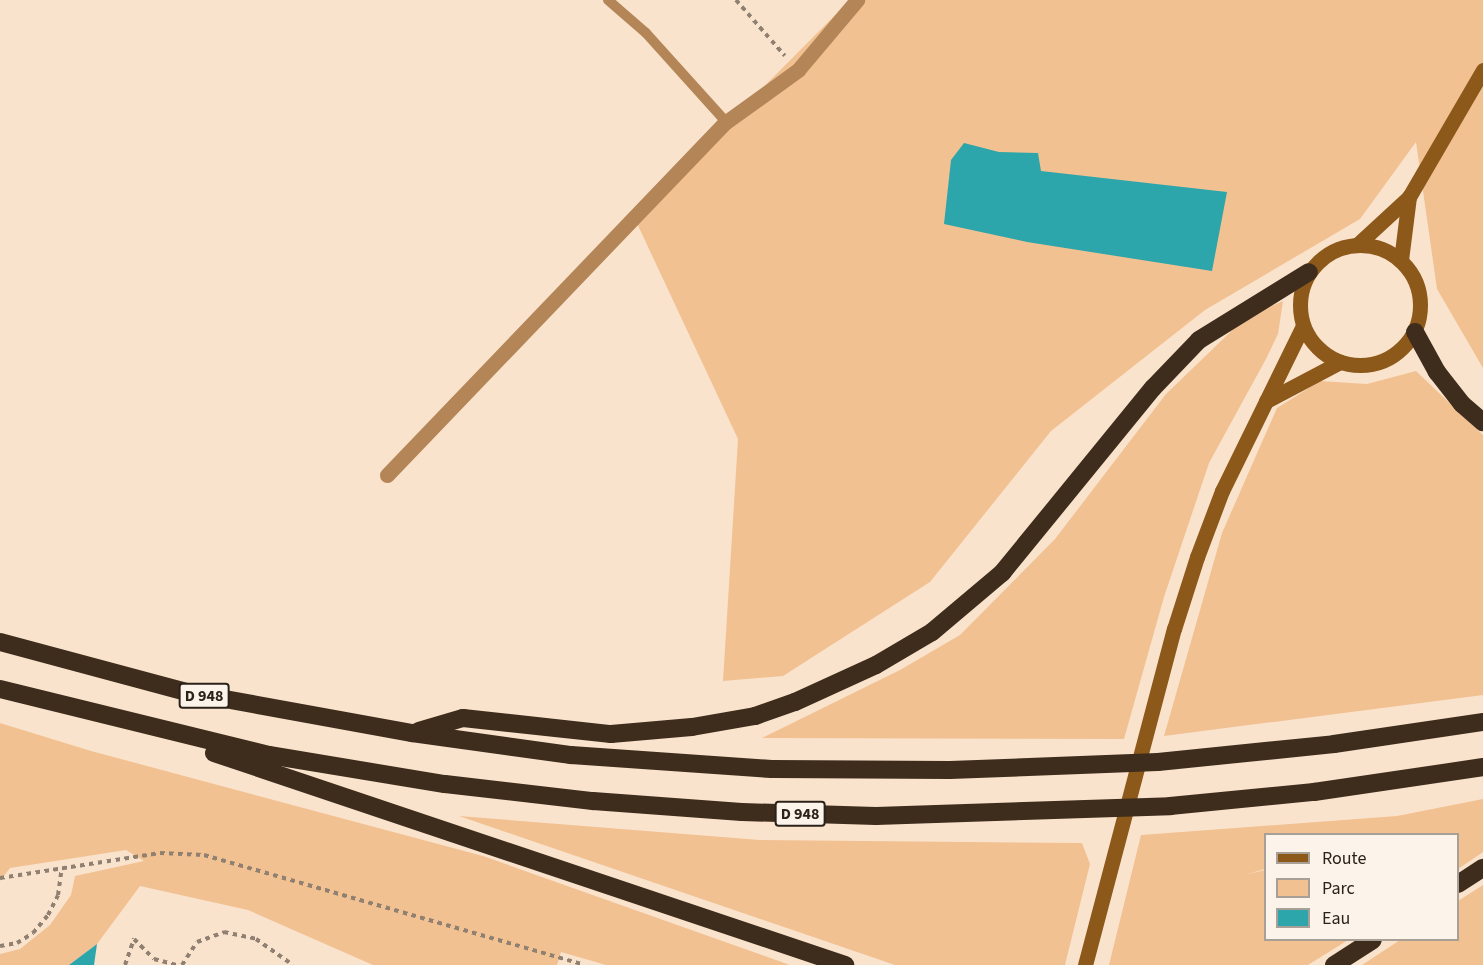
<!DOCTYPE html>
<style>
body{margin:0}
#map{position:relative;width:1483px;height:965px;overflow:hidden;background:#fae3cd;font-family:"Source Sans 3",sans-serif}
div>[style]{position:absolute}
.green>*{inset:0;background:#f2c192}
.water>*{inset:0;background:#2ca5ab}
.path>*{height:4px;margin-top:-2px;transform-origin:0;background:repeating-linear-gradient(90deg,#8f8071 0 4.5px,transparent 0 9px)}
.lane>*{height:10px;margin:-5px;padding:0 5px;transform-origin:5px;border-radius:5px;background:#b38557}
.street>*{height:15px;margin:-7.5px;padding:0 7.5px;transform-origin:7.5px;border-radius:7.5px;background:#b38557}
.secondary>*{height:15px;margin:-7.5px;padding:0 7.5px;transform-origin:7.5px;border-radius:7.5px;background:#8d591a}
.secondary>.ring{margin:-7.5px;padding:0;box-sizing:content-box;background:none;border:15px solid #8d591a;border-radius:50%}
.highway>*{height:18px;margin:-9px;padding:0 9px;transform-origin:9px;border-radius:9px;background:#3e2d1c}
span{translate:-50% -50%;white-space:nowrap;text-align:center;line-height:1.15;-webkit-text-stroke:6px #fcf3ea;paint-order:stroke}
.shield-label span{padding:2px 4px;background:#fcf3ea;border:2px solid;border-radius:4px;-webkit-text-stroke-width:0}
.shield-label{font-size:16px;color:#2b221a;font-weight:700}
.legend{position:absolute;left:1264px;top:833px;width:195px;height:108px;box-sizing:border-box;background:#fcf3ea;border:2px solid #a89f97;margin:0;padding:8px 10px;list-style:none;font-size:18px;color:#2b221a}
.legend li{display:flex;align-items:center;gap:12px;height:30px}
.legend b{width:30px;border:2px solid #a89f97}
</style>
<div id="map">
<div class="green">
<div style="clip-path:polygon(850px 0,1483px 0,1483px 368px,1437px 289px,1416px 142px,1360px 219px,1205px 310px,1051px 431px,930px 582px,783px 676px,723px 681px,738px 439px,634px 217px)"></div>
<div style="clip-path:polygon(1283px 301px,1278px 334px,1266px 359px,1209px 463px,1164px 597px,1124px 739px,762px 738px,900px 670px,960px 635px,1055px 539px,1166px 394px,1246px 317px)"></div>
<div style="clip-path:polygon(1416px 371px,1483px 435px,1483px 695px,1164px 736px,1222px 533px,1277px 408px,1320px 381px,1367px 384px)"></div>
<div style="clip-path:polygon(0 723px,91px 751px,483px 856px,790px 965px,606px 965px,561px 952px,557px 965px,373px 965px,248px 910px,140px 886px,97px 944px,69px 965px,0 965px,0 954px,20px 949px,50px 925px,71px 895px,75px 876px,144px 861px,126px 850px,10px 868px,0 881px)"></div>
<div style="clip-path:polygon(1483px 799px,1483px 852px,1458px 869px,1458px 834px,1266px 834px,1265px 869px,1244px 875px,1265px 870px,1266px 940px,1348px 940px,1308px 965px,1109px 965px,1141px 835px,1397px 816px)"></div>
<div style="clip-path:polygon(459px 816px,760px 840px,1082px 843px,1090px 864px,1065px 965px,895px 965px)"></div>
<div style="clip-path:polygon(1483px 885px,1483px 965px,1362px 965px,1400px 940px,1458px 940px,1458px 901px)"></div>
</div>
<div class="water">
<div style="clip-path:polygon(964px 143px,999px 152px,1038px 153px,1041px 171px,1227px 192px,1212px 271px,1027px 242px,944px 224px,951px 160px)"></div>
<div style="clip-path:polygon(97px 944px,94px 965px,69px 965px)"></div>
</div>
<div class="path">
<div style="left:736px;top:0;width:74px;rotate:48.8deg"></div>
<div style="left:0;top:878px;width:162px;rotate:-8.9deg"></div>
<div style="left:160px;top:853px;width:44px;rotate:2.6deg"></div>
<div style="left:204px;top:855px;width:396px;rotate:16.1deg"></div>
<div style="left:0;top:946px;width:17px;rotate:-10deg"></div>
<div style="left:17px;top:943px;width:19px;rotate:-32deg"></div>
<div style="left:33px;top:933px;width:23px;rotate:-50deg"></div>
<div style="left:48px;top:915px;width:22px;rotate:-63deg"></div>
<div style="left:58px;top:895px;width:27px;rotate:-82deg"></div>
<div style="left:125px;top:965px;width:28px;rotate:-71deg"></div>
<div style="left:134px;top:939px;width:28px;rotate:45deg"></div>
<div style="left:154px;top:959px;width:23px;rotate:15deg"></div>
<div style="left:182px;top:965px;width:27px;rotate:-57deg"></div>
<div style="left:197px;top:942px;width:29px;rotate:-20deg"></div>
<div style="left:224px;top:932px;width:33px;rotate:12deg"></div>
<div style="left:256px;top:939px;width:45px;rotate:35.1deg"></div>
</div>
<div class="lane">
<div style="left:608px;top:0;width:50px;rotate:41deg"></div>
<div style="left:646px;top:33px;width:120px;rotate:48deg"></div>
</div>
<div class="street">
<div style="left:387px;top:475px;width:489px;rotate:-46.2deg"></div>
<div style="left:726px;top:122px;width:89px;rotate:-35.8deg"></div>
<div style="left:798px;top:70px;width:92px;rotate:-49.9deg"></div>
</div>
<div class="secondary">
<div style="left:1358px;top:244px;width:69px;rotate:-42.7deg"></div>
<div style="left:1409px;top:197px;width:147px;rotate:-59.8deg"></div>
<div class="ring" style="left:1300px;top:245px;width:105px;height:105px"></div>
<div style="left:1401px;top:260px;width:64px;rotate:-82.8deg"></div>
<div style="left:1266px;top:401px;width:84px;rotate:-27.8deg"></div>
<div style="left:1085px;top:965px;width:348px;rotate:-75.2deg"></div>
<div style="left:1174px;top:629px;width:76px;rotate:-72.3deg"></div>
<div style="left:1197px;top:557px;width:71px;rotate:-69.3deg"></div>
<div style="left:1222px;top:491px;width:184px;rotate:-63.9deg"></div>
</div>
<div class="highway">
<div style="left:1415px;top:332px;width:46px;rotate:61.2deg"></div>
<div style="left:1437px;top:372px;width:41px;rotate:52deg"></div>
<div style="left:1462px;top:404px;width:28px;rotate:41deg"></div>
<div style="left:0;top:642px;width:193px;rotate:15deg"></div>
<div style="left:186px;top:692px;width:230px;rotate:10.3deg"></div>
<div style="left:412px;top:733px;width:161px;rotate:7.9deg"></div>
<div style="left:571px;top:755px;width:201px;rotate:4deg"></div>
<div style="left:772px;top:769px;width:178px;rotate:0.3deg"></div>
<div style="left:950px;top:770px;width:208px;rotate:-2.2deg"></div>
<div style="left:1158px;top:762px;width:177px;rotate:-5.8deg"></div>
<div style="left:1334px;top:744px;width:151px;rotate:-8.4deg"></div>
<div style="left:0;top:689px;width:277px;rotate:13.8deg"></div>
<div style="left:269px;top:755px;width:178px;rotate:9.4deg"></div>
<div style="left:445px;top:784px;width:149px;rotate:6.6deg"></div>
<div style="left:593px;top:801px;width:149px;rotate:4.2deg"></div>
<div style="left:742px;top:812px;width:134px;rotate:1.7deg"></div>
<div style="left:876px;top:816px;width:294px;rotate:-1.9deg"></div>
<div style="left:1170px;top:806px;width:145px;rotate:-5.6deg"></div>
<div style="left:1314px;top:792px;width:171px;rotate:-8.4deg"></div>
<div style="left:419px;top:731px;width:46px;rotate:-16.5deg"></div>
<div style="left:463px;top:718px;width:149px;rotate:6.2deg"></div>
<div style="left:611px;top:734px;width:81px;rotate:-4.9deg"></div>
<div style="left:692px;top:727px;width:64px;rotate:-9.9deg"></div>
<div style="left:755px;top:716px;width:42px;rotate:-19.3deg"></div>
<div style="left:795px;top:702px;width:89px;rotate:-24.6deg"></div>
<div style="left:876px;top:665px;width:65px;rotate:-30.5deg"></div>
<div style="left:932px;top:632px;width:92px;rotate:-40.1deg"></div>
<div style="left:1002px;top:573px;width:239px;rotate:-50.8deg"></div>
<div style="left:1153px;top:388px;width:66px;rotate:-46.2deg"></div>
<div style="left:1199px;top:340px;width:129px;rotate:-31.7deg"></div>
<div style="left:214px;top:753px;width:666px;rotate:18.57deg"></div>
<div style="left:1458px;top:884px;width:30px;rotate:-33deg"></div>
<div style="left:1334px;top:965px;width:46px;rotate:-32.7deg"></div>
</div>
<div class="shield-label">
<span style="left:204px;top:696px">D 948</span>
<span style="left:800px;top:814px">D 948</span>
</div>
<ul class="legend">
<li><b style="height:8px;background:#8d591a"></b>Route</li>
<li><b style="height:16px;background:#f2c192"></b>Parc</li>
<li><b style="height:16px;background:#2ca5ab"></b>Eau</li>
</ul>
</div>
